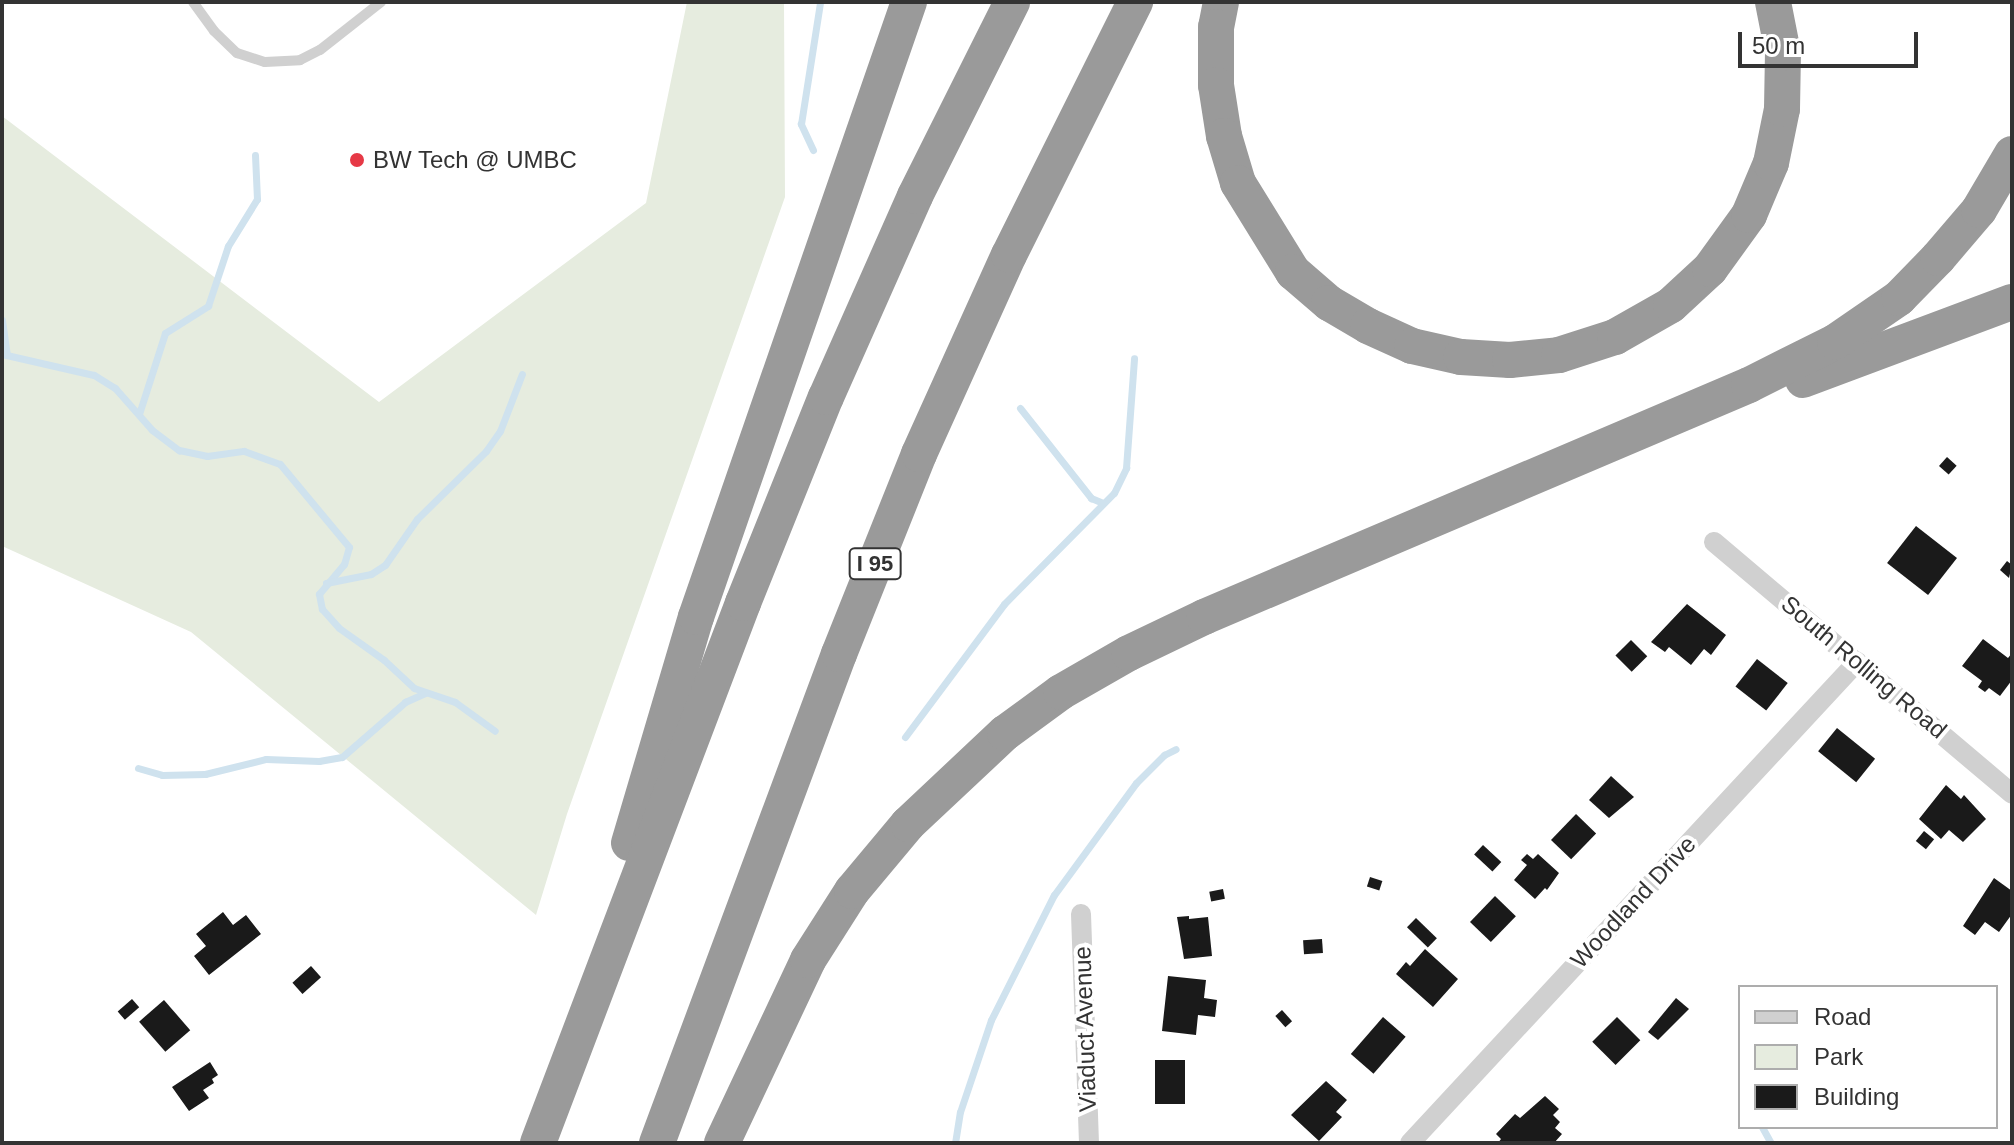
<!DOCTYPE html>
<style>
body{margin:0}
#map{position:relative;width:2014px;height:1145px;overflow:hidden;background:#fff;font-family:Arial,sans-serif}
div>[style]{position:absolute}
.green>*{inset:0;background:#e6ecdf}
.stream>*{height:7px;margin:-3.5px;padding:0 3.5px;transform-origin:3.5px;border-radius:3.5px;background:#cfe2ee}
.building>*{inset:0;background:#1a1a1a;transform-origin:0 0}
.lane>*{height:10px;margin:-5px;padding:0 5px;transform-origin:5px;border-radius:5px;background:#d0d0d0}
.street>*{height:20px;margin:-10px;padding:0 10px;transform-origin:10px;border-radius:10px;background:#d0d0d0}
.highway>*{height:36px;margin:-18px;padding:0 18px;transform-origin:18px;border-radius:18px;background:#9a9a9a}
.dots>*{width:22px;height:22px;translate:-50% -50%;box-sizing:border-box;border:4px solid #fff;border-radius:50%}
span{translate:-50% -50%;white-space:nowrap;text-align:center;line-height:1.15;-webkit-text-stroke:8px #fff;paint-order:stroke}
.shield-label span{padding:2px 6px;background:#fff;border:2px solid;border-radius:6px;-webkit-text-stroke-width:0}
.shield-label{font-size:22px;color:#333;font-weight:700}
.poi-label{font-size:24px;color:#333}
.left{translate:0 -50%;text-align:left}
.street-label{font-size:24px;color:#333}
.frame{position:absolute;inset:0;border:4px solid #333;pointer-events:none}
.legend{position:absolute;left:1738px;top:985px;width:260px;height:144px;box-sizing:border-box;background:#fff;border:2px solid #adadad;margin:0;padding:10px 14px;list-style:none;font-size:24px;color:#333}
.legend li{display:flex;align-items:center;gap:16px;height:40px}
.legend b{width:40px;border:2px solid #adadad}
.scale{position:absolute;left:1738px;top:32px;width:180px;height:36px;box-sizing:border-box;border:4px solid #333;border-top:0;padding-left:10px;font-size:24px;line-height:28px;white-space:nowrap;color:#333;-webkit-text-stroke:6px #fff;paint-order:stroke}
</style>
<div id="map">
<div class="green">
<div style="clip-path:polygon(687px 2px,784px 2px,785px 197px,567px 814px,536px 915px,191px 632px,2px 546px,2px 116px,379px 402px,646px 203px)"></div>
</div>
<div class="stream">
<div style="left:813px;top:150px;width:29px;rotate:-115deg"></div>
<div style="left:801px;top:124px;width:123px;rotate:-81.1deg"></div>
<div style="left:2px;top:320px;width:35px;rotate:82deg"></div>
<div style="left:2px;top:354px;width:94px;rotate:12.9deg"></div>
<div style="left:94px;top:375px;width:25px;rotate:32deg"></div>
<div style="left:115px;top:388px;width:56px;rotate:48.6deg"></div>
<div style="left:152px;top:430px;width:34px;rotate:37deg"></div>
<div style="left:179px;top:450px;width:29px;rotate:12deg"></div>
<div style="left:207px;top:456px;width:37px;rotate:-8deg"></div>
<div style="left:244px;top:451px;width:38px;rotate:20deg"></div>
<div style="left:280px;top:464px;width:108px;rotate:50.3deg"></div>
<div style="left:349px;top:547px;width:18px;rotate:106deg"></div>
<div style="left:344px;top:564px;width:39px;rotate:130deg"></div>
<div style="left:319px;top:594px;width:15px;rotate:79deg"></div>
<div style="left:322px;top:609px;width:25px;rotate:48deg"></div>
<div style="left:339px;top:628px;width:55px;rotate:35.4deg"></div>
<div style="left:384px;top:660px;width:41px;rotate:43deg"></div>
<div style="left:414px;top:688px;width:43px;rotate:18.9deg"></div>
<div style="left:455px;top:702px;width:49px;rotate:35.9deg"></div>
<div style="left:1020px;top:408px;width:115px;rotate:51.7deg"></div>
<div style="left:1091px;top:498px;width:13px;rotate:23deg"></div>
<div style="left:139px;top:414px;width:85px;rotate:-72.2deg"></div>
<div style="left:165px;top:333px;width:51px;rotate:-32.1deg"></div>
<div style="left:208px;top:306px;width:63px;rotate:-71.6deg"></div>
<div style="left:228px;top:246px;width:55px;rotate:-58.3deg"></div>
<div style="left:257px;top:199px;width:44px;rotate:-92.6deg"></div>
<div style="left:326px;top:583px;width:46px;rotate:-11.3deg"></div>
<div style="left:371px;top:574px;width:17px;rotate:-33deg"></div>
<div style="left:385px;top:565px;width:56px;rotate:-55.2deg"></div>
<div style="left:417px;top:519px;width:97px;rotate:-44.6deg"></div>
<div style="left:486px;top:451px;width:24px;rotate:-55deg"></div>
<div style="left:500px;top:431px;width:61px;rotate:-68.9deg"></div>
<div style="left:905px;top:737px;width:166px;rotate:-53.3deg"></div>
<div style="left:1004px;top:604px;width:156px;rotate:-45.3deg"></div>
<div style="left:1114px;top:493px;width:28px;rotate:-64deg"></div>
<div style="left:1126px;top:468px;width:110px;rotate:-85.8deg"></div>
<div style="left:138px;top:768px;width:25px;rotate:16deg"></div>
<div style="left:162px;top:775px;width:43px;rotate:-1.3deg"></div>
<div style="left:205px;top:774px;width:63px;rotate:-13.8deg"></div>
<div style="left:266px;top:759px;width:53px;rotate:2.2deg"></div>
<div style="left:319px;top:761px;width:23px;rotate:-10deg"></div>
<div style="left:342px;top:757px;width:84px;rotate:-41.1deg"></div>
<div style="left:405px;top:702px;width:22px;rotate:-24deg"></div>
<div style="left:1762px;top:1127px;width:18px;rotate:61deg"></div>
<div style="left:955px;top:1143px;width:31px;rotate:-81deg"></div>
<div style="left:960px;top:1112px;width:97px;rotate:-71.4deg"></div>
<div style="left:991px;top:1020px;width:140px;rotate:-63.3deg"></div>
<div style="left:1054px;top:895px;width:139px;rotate:-53.8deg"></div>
<div style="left:1136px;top:783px;width:40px;rotate:-45deg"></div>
<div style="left:1164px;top:755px;width:13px;rotate:-27deg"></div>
</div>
<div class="building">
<div style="left:1947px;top:457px;width:13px;height:12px;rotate:42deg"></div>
<div style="left:1916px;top:526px;width:52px;height:47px;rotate:38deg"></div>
<div style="clip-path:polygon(2007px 561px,2012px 565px,2009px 578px,2000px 570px)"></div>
<div style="clip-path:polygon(1687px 604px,1726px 635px,1711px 655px,1704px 649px,1691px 665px,1669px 647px,1665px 652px,1651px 642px)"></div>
<div style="clip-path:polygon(1983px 639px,2008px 658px,2012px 653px,2012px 680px,2000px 696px,1989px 688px,1985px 692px,1978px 687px,1982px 681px,1962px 666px)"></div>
<div style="left:1631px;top:640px;width:23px;height:22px;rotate:45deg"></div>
<div style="left:1757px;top:659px;width:39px;height:35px;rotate:38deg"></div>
<div style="left:1837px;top:728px;width:49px;height:30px;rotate:39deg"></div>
<div style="clip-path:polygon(1611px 776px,1634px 797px,1609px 818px,1589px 800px)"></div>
<div style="clip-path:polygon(1946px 785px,1961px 799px,1964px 795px,1986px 819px,1963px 842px,1949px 830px,1941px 839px,1919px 819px)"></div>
<div style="left:1576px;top:814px;width:28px;height:36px;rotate:44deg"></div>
<div style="left:1924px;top:831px;width:13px;height:13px;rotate:39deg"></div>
<div style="left:1483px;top:845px;width:25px;height:13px;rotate:43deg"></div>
<div style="clip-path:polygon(1527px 854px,1533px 859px,1538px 854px,1559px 873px,1547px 890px,1545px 888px,1535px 899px,1514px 880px,1527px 865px,1521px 860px)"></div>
<div style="left:1370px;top:877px;width:13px;height:10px;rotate:18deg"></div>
<div style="clip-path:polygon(1994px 878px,2012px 891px,2012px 914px,1999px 932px,1985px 922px,1975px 935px,1963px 926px)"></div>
<div style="left:1223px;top:889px;width:10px;height:14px;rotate:79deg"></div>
<div style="left:1495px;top:896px;width:29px;height:36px;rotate:44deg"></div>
<div style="clip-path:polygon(223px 912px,233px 925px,246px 915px,261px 934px,209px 975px,194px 956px,206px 946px,196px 934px)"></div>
<div style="clip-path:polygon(1189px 916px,1189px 919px,1208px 917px,1212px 956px,1184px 959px,1177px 917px)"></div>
<div style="left:1416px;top:918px;width:29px;height:13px;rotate:44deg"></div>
<div style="left:1322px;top:939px;width:14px;height:19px;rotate:86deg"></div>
<div style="clip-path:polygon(1425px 949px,1458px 979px,1433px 1007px,1396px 974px,1406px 962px,1410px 966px)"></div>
<div style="left:311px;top:966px;width:15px;height:25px;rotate:48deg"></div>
<div style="clip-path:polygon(1168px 976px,1206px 980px,1204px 998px,1217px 1000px,1215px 1017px,1198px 1015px,1196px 1035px,1162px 1031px)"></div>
<div style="clip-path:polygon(1676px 998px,1689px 1009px,1658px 1040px,1648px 1032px)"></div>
<div style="left:132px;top:999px;width:11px;height:19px;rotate:49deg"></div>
<div style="left:164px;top:1000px;width:40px;height:33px;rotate:49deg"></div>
<div style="left:1282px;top:1010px;width:15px;height:9px;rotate:48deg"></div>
<div style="left:1383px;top:1017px;width:30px;height:49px;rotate:41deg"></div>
<div style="left:1617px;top:1017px;width:33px;height:35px;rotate:45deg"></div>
<div style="left:1185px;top:1060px;width:44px;height:30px;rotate:90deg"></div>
<div style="clip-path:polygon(210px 1062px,218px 1075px,212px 1079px,214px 1083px,203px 1090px,209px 1098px,189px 1111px,172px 1087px)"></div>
<div style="clip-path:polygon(1326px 1081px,1347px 1100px,1336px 1112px,1342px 1117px,1319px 1141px,1291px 1115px)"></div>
<div style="clip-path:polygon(1545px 1096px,1559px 1109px,1553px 1115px,1560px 1122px,1555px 1128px,1562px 1134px,1554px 1143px,1498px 1143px,1501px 1139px,1496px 1134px,1515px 1114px,1520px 1118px)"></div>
</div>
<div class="lane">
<div style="left:193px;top:2px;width:36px;rotate:54deg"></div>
<div style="left:214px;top:31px;width:32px;rotate:44deg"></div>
<div style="left:237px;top:53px;width:29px;rotate:18deg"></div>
<div style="left:265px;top:62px;width:35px;rotate:-3deg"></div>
<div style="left:300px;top:60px;width:22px;rotate:-27deg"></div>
<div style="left:320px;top:50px;width:78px;rotate:-38.2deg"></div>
</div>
<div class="street">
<div style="left:1714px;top:542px;width:390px;rotate:40.2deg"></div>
<div style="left:1081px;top:914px;width:229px;rotate:88deg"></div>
<div style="left:1410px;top:1143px;width:657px;rotate:-47.1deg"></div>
</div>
<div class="highway">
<div style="left:1221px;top:2px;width:25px;rotate:101deg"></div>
<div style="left:1216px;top:27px;width:58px;rotate:90deg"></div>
<div style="left:1216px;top:85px;width:52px;rotate:81.1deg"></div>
<div style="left:1224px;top:136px;width:49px;rotate:73.4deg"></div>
<div style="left:1238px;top:183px;width:105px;rotate:58.3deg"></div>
<div style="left:1293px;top:272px;width:48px;rotate:40.7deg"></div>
<div style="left:1329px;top:303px;width:45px;rotate:30.5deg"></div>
<div style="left:1368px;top:326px;width:48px;rotate:24.4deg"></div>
<div style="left:1412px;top:346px;width:50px;rotate:12.7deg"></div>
<div style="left:1461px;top:357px;width:49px;rotate:3.5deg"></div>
<div style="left:1510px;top:360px;width:49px;rotate:-5.8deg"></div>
<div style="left:1559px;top:355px;width:59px;rotate:-17.8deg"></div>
<div style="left:1615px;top:337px;width:64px;rotate:-29.7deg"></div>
<div style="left:1671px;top:305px;width:53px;rotate:-42.7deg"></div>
<div style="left:1710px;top:269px;width:67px;rotate:-54.2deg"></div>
<div style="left:1749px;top:215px;width:56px;rotate:-67.1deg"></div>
<div style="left:1771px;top:163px;width:55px;rotate:-78.5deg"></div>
<div style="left:1782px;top:109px;width:56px;rotate:-89deg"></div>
<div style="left:1783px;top:53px;width:52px;rotate:-101.1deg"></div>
<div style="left:1803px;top:380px;width:223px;rotate:-20.5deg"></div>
<div style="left:629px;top:843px;width:236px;rotate:-73.5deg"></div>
<div style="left:696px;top:617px;width:651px;rotate:-70.9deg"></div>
<div style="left:538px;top:1143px;width:578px;rotate:-69.21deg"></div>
<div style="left:743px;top:603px;width:222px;rotate:-68.1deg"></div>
<div style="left:826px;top:397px;width:220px;rotate:-66.1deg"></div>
<div style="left:915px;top:196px;width:217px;rotate:-63.4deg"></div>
<div style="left:657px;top:1143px;width:522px;rotate:-69.59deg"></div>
<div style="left:839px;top:654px;width:215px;rotate:-68.2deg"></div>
<div style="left:919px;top:454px;width:218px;rotate:-65.7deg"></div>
<div style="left:1009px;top:255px;width:283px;rotate:-63.5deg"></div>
<div style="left:722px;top:1143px;width:202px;rotate:-64.8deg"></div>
<div style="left:808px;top:960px;width:82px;rotate:-57.5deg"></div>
<div style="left:852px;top:891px;width:87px;rotate:-50.1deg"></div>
<div style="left:908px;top:824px;width:133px;rotate:-43.2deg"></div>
<div style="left:1005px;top:733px;width:69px;rotate:-36.2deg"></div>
<div style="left:1061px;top:692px;width:78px;rotate:-29.8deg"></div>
<div style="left:1129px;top:653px;width:83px;rotate:-25.6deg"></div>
<div style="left:1204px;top:617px;width:592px;rotate:-23.06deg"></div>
<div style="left:1749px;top:385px;width:96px;rotate:-26.6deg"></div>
<div style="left:1835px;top:342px;width:78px;rotate:-34.5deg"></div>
<div style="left:1899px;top:298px;width:56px;rotate:-45.7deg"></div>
<div style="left:1938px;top:258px;width:63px;rotate:-49.5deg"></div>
<div style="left:1979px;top:210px;width:65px;rotate:-59.5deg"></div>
</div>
<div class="dots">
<div style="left:357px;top:160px;background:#e63946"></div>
</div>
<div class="shield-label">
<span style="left:875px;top:564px">I 95</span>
</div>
<div class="poi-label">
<span class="left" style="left:373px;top:160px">BW Tech @ UMBC</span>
</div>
<div class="street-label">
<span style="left:1864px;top:667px;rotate:40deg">South Rolling Road</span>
<span style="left:1633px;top:902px;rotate:-47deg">Woodland Drive</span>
<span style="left:1085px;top:1029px;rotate:-92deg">Viaduct Avenue</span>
</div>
<div class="frame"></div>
<ul class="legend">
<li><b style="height:10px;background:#d0d0d0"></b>Road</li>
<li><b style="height:22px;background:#e6ecdf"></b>Park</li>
<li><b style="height:22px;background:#1a1a1a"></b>Building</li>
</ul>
<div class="scale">50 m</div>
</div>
